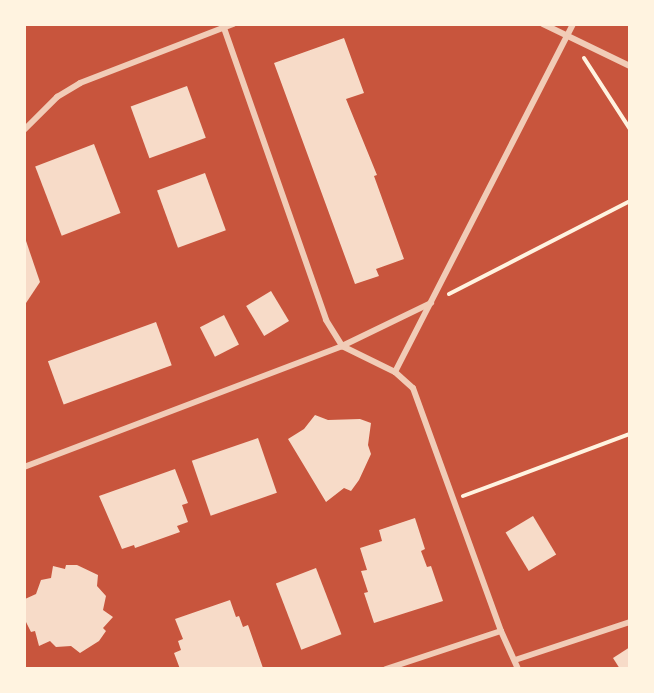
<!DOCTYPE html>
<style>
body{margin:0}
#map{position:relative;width:654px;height:693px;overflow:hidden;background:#c8553d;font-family:Rubik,sans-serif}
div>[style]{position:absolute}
.building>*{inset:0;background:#f7dbc8;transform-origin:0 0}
.path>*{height:4px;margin:-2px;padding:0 2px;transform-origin:2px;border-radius:2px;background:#fff3e0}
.minor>*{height:6px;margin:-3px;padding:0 3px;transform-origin:3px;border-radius:3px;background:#f1ccb7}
span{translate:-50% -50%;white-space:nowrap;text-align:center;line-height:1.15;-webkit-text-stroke:6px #fff3e0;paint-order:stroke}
.frame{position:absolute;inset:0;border:26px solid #fff3e0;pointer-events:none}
</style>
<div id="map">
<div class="building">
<div style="clip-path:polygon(344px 38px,364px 93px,346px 99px,377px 175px,374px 176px,404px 259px,376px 269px,379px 276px,355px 284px,274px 63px)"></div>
<div style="left:187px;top:86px;width:55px;height:60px;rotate:70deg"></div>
<div style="left:94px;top:144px;width:74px;height:63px;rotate:69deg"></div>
<div style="left:205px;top:173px;width:61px;height:51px;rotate:70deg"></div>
<div style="clip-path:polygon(24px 235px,40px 282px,24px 306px)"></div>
<div style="left:271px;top:291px;width:35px;height:29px;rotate:59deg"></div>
<div style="left:224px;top:315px;width:33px;height:27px;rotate:63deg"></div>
<div style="left:156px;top:322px;width:46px;height:115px;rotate:70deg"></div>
<div style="clip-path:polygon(315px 415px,328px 420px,360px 419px,371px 423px,368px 445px,371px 454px,359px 480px,351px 491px,344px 488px,326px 502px,288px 439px,304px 429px)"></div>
<div style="left:258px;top:438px;width:58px;height:70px;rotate:71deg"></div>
<div style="clip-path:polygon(175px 469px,188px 503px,182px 505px,188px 522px,177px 526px,180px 532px,135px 548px,134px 545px,122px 549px,99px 496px)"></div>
<div style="left:533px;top:516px;width:45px;height:32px;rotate:59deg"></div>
<div style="clip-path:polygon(415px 518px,425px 549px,421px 551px,427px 567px,431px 566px,443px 601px,374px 623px,364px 593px,368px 592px,361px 571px,367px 570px,360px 548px,382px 541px,379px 530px)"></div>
<div style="clip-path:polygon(66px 565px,77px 565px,98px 575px,97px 586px,106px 596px,103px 610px,113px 617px,103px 628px,106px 631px,99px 641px,80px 653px,71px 646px,56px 647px,50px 641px,39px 646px,35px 631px,31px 632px,26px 622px,25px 599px,36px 594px,41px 580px,51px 578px,53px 566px,65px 569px)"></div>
<div style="left:316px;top:568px;width:71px;height:43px;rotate:69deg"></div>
<div style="clip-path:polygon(230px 600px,236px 617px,239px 616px,243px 627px,248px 625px,263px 668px,180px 669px,174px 653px,181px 650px,178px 641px,183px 639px,175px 619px)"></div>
<div style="clip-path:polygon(630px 647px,630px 669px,620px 669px,613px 658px)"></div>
</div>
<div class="path">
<div style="left:584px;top:58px;width:85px;rotate:57.1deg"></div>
<div style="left:449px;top:294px;width:203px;rotate:-27.2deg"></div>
<div style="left:463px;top:496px;width:178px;rotate:-20.4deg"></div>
</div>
<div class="minor">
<div style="left:543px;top:24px;width:97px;rotate:25.8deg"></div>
<div style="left:224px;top:28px;width:309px;rotate:70.7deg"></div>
<div style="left:326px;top:320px;width:31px;rotate:58deg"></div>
<div style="left:342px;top:346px;width:59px;rotate:26.1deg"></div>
<div style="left:395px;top:372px;width:24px;rotate:42deg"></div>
<div style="left:413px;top:388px;width:258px;rotate:70.1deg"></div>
<div style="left:501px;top:631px;width:42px;rotate:65.9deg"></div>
<div style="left:24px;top:130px;width:47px;rotate:-45deg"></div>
<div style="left:57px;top:97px;width:27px;rotate:-31deg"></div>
<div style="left:80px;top:83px;width:164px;rotate:-21.1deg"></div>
<div style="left:395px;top:372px;width:391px;rotate:-62.9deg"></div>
<div style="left:24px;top:467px;width:340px;rotate:-20.8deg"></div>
<div style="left:342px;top:346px;width:99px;rotate:-25.8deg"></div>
<div style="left:515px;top:660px;width:121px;rotate:-18.3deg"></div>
<div style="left:386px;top:669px;width:121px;rotate:-18.3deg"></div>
</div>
<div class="frame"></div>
</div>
